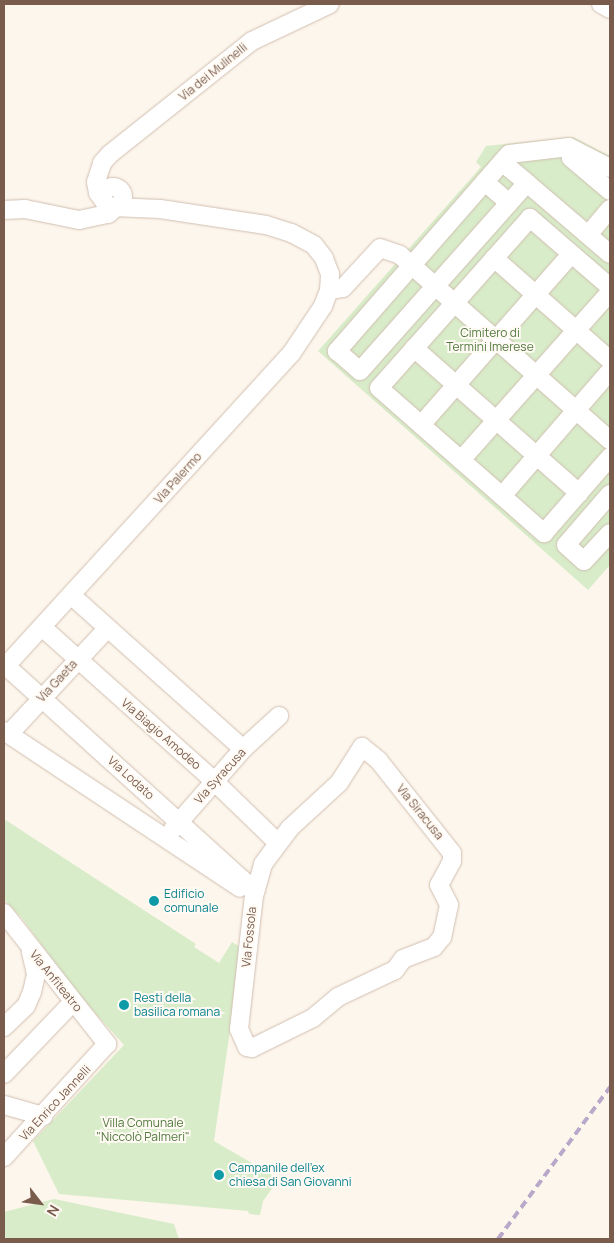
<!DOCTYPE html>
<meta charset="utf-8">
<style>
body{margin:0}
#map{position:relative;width:614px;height:1243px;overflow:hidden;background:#fdf6ec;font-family:Manrope,sans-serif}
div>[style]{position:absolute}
.green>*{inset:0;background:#d8ecc9}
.roads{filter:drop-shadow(0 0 1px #d1beb0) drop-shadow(0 0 1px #d1beb0)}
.minor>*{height:18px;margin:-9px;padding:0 9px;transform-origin:9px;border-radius:9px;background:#fff}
.minor>.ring{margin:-9px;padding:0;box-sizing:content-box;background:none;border:18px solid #fff;border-radius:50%}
.rail>*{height:4px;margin-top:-2px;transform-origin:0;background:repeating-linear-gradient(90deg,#b9a8c9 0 8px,transparent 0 13px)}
.dots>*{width:14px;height:14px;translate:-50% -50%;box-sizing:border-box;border:2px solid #fffaf3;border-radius:50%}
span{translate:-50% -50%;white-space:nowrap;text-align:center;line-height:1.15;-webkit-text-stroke:4px #fffaf3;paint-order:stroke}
.street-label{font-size:12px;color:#7a5c4d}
.park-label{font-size:12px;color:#537a41}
.culture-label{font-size:12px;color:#0d838f}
.left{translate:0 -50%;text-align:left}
.frame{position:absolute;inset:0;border:5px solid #7a5c4d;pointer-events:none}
.north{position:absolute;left:15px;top:1178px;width:50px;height:50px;-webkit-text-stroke:4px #fffaf3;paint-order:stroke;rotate:120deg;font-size:14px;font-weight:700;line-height:20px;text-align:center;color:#7a5c4d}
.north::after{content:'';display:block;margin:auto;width:18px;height:22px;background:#7a5c4d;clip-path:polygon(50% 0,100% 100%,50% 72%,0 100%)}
</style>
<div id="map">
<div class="green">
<div style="clip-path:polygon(573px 137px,610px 156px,610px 565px,588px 590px,318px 351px,481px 167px,476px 162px,486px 146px)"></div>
<div style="clip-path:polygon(4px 819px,196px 944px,194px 947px,219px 963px,232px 942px,242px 948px,214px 1141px,279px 1179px,263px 1201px,260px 1215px,249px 1214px,248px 1211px,59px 1194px,33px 1141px,124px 1045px,78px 994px,21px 917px,4px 900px)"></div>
<div style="clip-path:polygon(54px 1199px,174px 1224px,179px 1239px,4px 1239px,4px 1212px)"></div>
</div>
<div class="roads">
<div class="minor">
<div style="left:601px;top:4px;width:10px;rotate:29deg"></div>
<div style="left:569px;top:148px;width:10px;rotate:79deg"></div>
<div style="left:571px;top:158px;width:51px;rotate:40.2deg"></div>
<div style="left:502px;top:162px;width:33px;rotate:40deg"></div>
<div style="left:610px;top:168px;width:46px;rotate:-152.9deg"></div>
<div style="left:569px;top:147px;width:60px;rotate:173.3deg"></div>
<div style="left:509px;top:154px;width:262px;rotate:131.1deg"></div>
<div style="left:337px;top:351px;width:30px;rotate:41deg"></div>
<div style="left:360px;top:371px;width:251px;rotate:-48.4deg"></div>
<div style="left:527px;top:183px;width:109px;rotate:40.5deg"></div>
<div style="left:485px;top:182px;width:32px;rotate:41deg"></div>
<div class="ring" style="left:103px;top:187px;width:2px;height:2px"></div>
<div style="left:105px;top:202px;width:11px;rotate:-128deg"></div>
<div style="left:98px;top:193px;width:11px;rotate:-100deg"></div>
<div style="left:96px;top:182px;width:20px;rotate:-72deg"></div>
<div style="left:102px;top:163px;width:12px;rotate:-48deg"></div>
<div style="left:110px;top:154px;width:181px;rotate:-38.5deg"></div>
<div style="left:252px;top:41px;width:86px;rotate:-25.4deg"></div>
<div style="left:4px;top:210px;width:21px;rotate:-3deg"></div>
<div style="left:25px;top:209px;width:55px;rotate:11.5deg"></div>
<div style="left:79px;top:220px;width:30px;rotate:-12deg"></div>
<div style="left:108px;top:214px;width:17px;rotate:-40deg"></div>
<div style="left:588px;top:235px;width:34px;rotate:-50deg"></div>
<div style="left:494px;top:258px;width:154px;rotate:41.3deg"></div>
<div style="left:610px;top:287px;width:106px;rotate:-139.2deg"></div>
<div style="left:530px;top:218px;width:227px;rotate:131.6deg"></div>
<div style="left:379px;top:388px;width:220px;rotate:41.3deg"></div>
<div style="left:544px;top:533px;width:101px;rotate:-49deg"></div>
<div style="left:329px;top:290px;width:14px;rotate:-8deg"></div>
<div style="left:343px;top:288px;width:54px;rotate:-47.2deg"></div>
<div style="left:380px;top:248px;width:21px;rotate:19deg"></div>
<div style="left:400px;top:255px;width:280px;rotate:41.4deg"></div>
<div style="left:414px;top:348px;width:220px;rotate:41.3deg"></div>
<div style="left:421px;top:425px;width:227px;rotate:-48.7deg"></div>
<div style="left:461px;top:460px;width:225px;rotate:-48.4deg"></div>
<div style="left:610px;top:494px;width:67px;rotate:130.8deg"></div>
<div style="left:566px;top:545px;width:24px;rotate:42deg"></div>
<div style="left:584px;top:561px;width:38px;rotate:-47deg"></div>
<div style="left:502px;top:496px;width:165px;rotate:-49.2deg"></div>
<div style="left:71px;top:595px;width:231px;rotate:41.8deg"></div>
<div style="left:42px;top:627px;width:231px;rotate:41.8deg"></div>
<div style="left:214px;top:781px;width:89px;rotate:44.1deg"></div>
<div style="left:6px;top:666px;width:336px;rotate:42.1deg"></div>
<div style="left:4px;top:668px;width:425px;rotate:-47.6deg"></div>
<div style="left:291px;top:354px;width:58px;rotate:-56.3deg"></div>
<div style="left:323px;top:306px;width:17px;rotate:-69deg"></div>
<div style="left:329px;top:290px;width:16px;rotate:-86deg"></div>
<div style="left:330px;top:274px;width:17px;rotate:-111deg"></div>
<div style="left:324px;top:258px;width:16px;rotate:-128deg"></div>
<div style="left:314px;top:245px;width:26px;rotate:-152deg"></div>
<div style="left:291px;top:233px;width:26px;rotate:-162deg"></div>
<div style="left:266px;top:225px;width:107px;rotate:-171.4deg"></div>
<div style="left:160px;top:209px;width:47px;rotate:-177.6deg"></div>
<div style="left:4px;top:731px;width:283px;rotate:33.6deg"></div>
<div style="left:9px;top:734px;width:144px;rotate:-47deg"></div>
<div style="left:362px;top:747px;width:22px;rotate:39deg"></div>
<div style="left:379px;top:761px;width:117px;rotate:51.6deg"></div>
<div style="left:452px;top:853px;width:8px;rotate:90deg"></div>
<div style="left:452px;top:861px;width:27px;rotate:118deg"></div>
<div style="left:439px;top:885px;width:22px;rotate:63deg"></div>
<div style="left:449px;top:905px;width:33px;rotate:102deg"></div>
<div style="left:442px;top:937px;width:13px;rotate:129deg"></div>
<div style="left:434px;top:947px;width:33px;rotate:159deg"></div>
<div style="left:403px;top:959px;width:14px;rotate:126deg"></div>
<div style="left:395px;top:970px;width:63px;rotate:154.7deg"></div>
<div style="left:338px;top:997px;width:33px;rotate:140deg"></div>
<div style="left:313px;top:1018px;width:68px;rotate:153.8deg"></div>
<div style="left:252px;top:1048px;width:5px;rotate:-169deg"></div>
<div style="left:247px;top:1047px;width:20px;rotate:-114deg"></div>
<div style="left:239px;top:1029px;width:134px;rotate:-83.6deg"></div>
<div style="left:254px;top:896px;width:33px;rotate:-74deg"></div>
<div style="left:263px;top:864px;width:45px;rotate:-53.1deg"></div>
<div style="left:290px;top:828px;width:67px;rotate:-42.6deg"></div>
<div style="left:339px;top:783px;width:43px;rotate:-57.4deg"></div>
<div style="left:173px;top:829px;width:106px;rotate:-48.8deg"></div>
<div style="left:243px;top:749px;width:49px;rotate:-42.5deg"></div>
<div style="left:4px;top:913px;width:167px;rotate:51.8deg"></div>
<div style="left:107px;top:1044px;width:153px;rotate:132.3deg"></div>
<div style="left:4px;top:1027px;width:30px;rotate:-44deg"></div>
<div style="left:26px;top:1006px;width:15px;rotate:-67deg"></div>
<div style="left:32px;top:992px;width:18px;rotate:-77deg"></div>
<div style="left:36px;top:974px;width:23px;rotate:-103deg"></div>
<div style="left:4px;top:1074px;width:100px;rotate:-46.2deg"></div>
<div style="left:4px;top:1105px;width:41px;rotate:15.8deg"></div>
</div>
</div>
<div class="rail">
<div style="left:498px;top:1239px;width:189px;rotate:-53.6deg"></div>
</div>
<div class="dots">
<div style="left:154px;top:901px;background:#0f9aa8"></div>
<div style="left:124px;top:1005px;background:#0f9aa8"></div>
<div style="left:219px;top:1175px;background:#0f9aa8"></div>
</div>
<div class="street-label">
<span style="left:213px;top:72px;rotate:-39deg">Via dei Mulinelli</span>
<span style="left:178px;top:478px;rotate:-48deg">Via Palermo</span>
<span style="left:57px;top:681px;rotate:-47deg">Via Gaeta</span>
<span style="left:161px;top:734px;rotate:41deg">Via Biagio Amodeo</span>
<span style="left:220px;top:776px;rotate:-48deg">Via Syracusa</span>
<span style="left:131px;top:778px;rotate:42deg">Via Lodato</span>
<span style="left:420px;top:812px;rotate:51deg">Via Siracusa</span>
<span style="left:249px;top:937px;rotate:-84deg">Via Fossola</span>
<span style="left:56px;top:981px;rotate:51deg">Via Anfiteatro</span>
<span style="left:55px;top:1103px;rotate:-47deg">Via Enrico Jannelli</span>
</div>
<div class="park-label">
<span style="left:490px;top:340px">Cimitero di<br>Termini Imerese</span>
<span style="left:143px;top:1130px">Villa Comunale<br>"Niccolò Palmeri"</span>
</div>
<div class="culture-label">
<span class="left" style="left:164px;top:901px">Edificio<br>comunale</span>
<span class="left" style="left:134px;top:1005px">Resti della<br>basilica romana</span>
<span class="left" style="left:229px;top:1175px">Campanile dell'ex<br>chiesa di San Giovanni</span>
</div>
<div class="frame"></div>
<div class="north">N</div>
</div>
